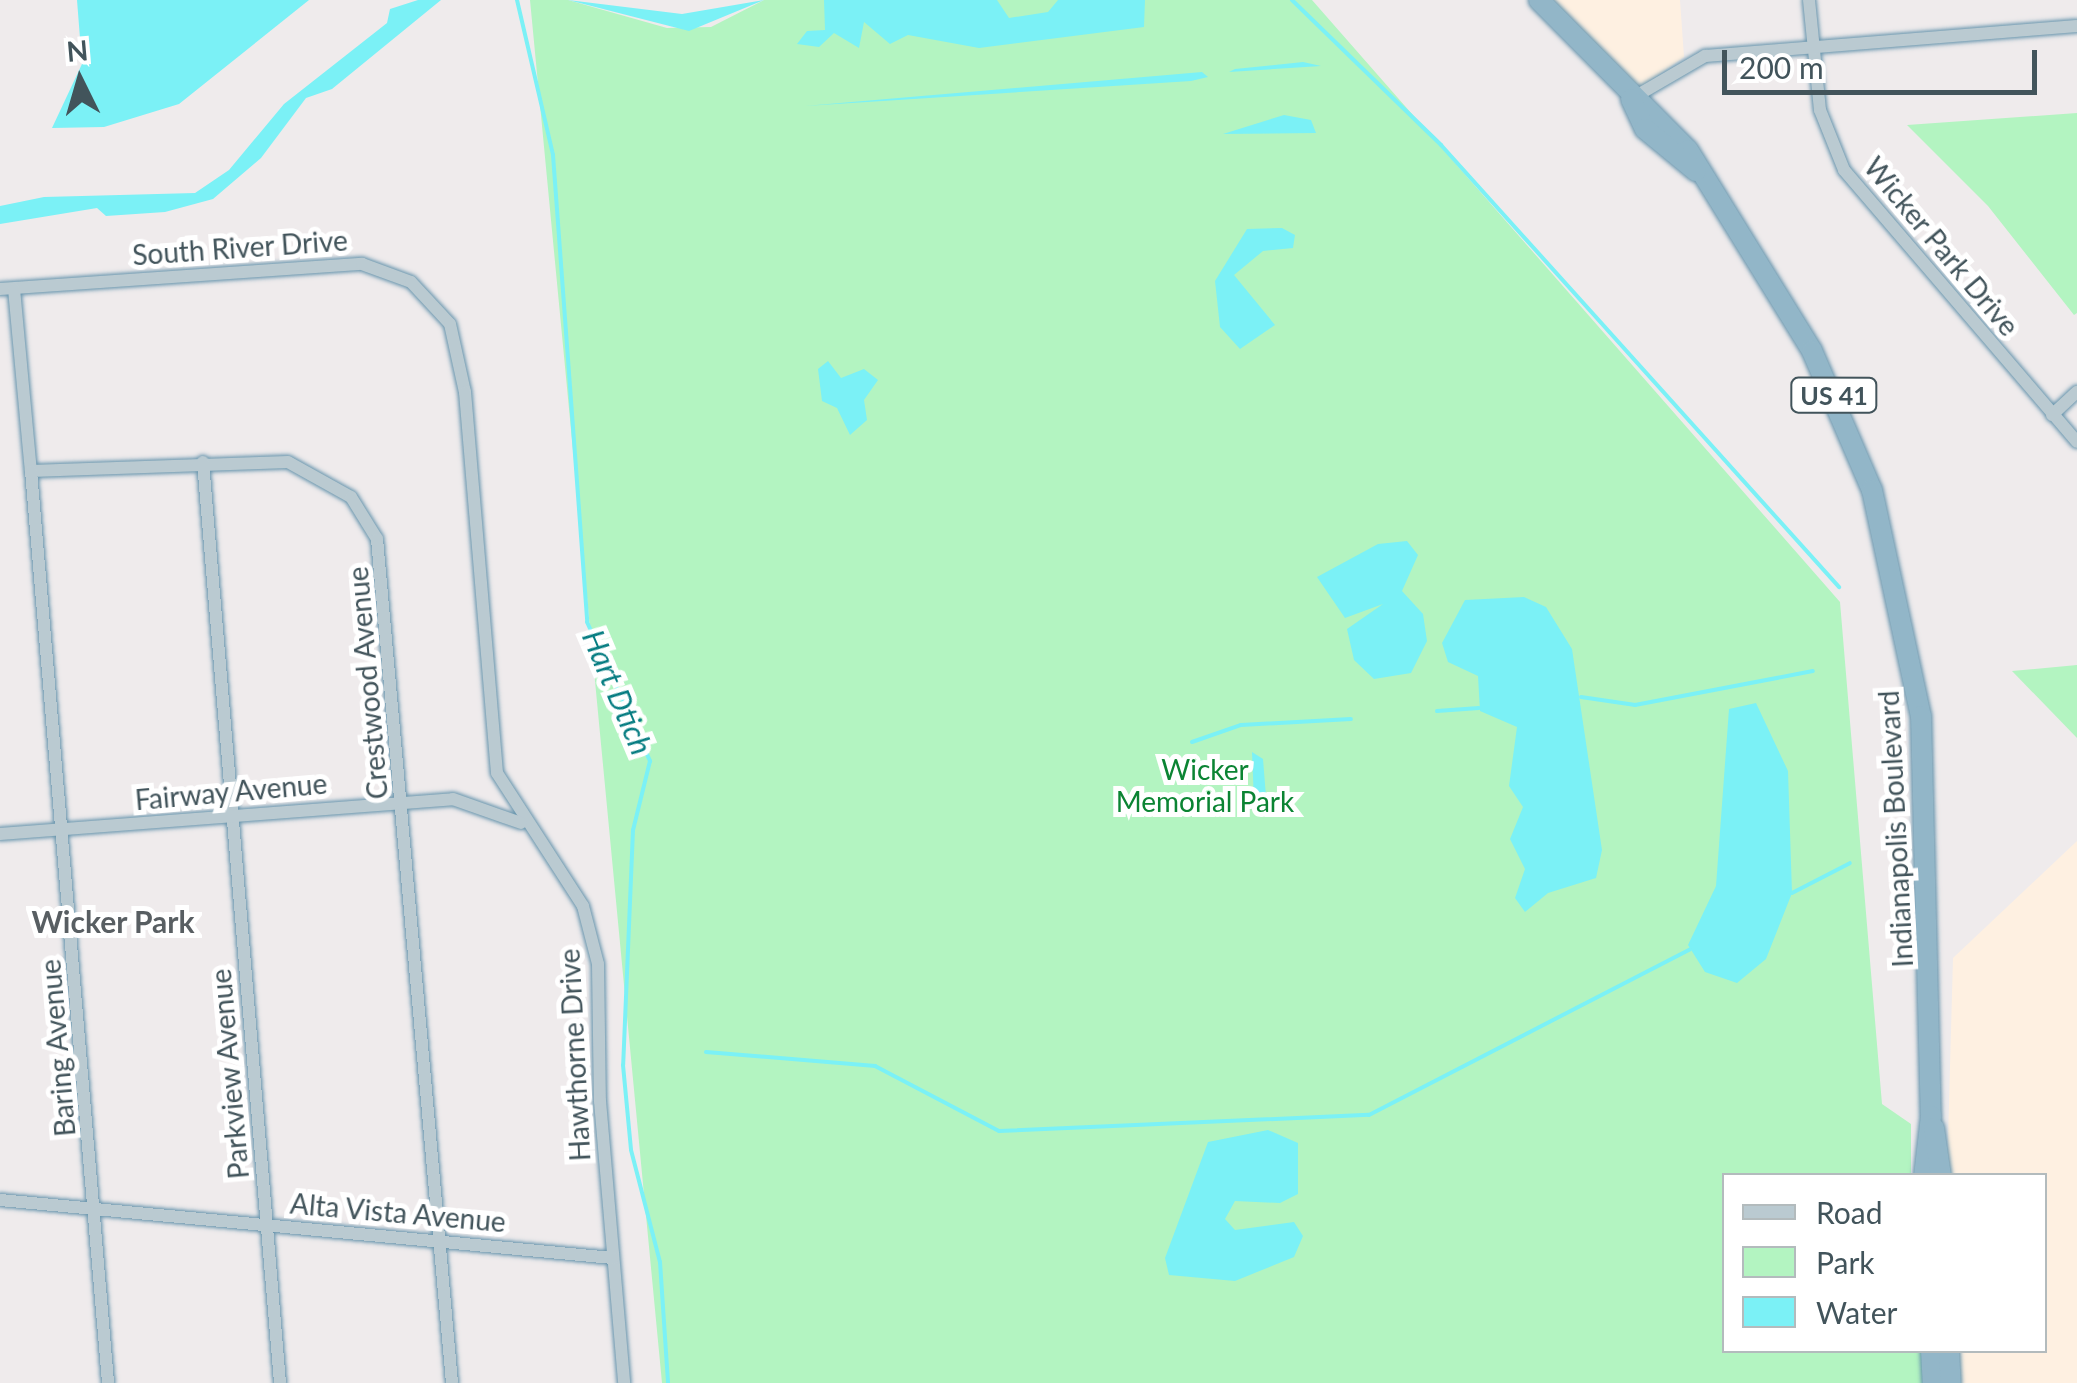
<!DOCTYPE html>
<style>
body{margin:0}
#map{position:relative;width:2077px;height:1383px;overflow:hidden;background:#efebec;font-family:Lato,sans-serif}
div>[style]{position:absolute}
.commercial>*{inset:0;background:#fef0e1}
.green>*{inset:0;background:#b3f4c1}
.water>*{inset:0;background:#7bf1f6}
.stream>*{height:4px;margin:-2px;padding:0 2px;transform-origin:2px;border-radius:2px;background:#7bf1f6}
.roads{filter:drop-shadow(0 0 2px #6895ad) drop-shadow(0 0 2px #6895ad)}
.minor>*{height:12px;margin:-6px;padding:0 6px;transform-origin:6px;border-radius:6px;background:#bacad1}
.trunk>*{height:20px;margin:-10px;padding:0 10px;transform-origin:10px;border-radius:10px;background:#92b6c8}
span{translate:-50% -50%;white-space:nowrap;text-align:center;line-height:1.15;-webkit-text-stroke:10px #fff;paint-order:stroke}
.shield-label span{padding:2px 8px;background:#fff;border:2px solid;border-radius:8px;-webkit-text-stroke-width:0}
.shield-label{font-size:25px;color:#42545b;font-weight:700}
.street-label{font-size:28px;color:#42545b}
.park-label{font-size:28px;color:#0b8433}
.water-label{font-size:30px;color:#057c81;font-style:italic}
.neighbourhood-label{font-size:30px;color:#585e62;font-weight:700}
.legend{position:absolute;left:1722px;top:1173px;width:325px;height:180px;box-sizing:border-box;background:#fff;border:2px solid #b3bbbd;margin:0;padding:12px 18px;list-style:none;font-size:30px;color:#42545b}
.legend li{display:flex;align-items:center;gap:20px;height:50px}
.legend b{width:50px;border:2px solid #b3bbbd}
.north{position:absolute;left:30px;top:30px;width:100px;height:100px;-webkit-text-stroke:8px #fff;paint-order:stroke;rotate:355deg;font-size:28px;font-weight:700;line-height:40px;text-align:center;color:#42545b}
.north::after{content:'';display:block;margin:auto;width:35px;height:45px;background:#42545b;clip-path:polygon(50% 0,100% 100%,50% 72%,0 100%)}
.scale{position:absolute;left:1722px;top:50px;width:315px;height:45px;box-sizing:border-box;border:5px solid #42545b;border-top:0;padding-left:12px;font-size:30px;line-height:35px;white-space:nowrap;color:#42545b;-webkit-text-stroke:8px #fff;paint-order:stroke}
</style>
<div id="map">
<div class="commercial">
<div style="clip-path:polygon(1544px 0,1680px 0,1684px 57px,1631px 94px)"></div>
<div style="clip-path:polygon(2077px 841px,2077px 1383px,1959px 1383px,1957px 1351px,2044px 1350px,2044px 1176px,1947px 1176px,1953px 958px)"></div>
</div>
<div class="green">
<div style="clip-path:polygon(530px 0,568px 0,667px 28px,711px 27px,764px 0,1312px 0,1840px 602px,1882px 1104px,1911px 1124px,1911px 1175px,1724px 1176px,1724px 1350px,1923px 1351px,1926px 1383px,662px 1383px)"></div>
<div style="clip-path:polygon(2077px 113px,2077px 313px,2074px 315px,1988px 206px,1907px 125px)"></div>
<div style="clip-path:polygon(2077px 665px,2077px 738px,2012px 671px)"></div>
</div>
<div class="water">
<div style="clip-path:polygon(77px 0,309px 0,179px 104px,104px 127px,52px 128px,82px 64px)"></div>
<div style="clip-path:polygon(418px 0,441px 0,332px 89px,306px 98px,261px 158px,213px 199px,165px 212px,106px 216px,97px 208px,0 224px,0 206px,44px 197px,195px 193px,229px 170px,284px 104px,387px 23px,390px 9px)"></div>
<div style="clip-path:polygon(568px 0,682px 14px,764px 0,689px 31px)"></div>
<div style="clip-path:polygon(824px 0,997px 0,1009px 18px,1048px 12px,1058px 0,1145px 0,1144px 27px,979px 48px,908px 35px,890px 44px,864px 22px,859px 48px,834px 33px,819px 47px,797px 44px,807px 31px,825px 30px)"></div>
<div style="clip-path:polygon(1303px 62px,1321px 66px,1229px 72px,1235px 69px)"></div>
<div style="clip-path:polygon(1202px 72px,1208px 77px,1191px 81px,805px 106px)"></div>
<div style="clip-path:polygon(1284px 115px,1311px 120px,1316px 133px,1223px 134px)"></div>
<div style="clip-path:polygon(1282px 228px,1295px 235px,1293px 248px,1263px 251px,1234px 275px,1275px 325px,1240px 349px,1220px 327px,1215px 281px,1247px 229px)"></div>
<div style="clip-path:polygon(828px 361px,841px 378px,864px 369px,878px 380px,864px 400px,867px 420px,850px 435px,837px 408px,822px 401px,818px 369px)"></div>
<div style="clip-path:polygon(1407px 541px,1418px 555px,1402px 591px,1423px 614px,1427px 641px,1411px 673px,1374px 679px,1354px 660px,1347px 629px,1383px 604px,1345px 618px,1317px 577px,1378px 544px)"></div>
<div style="clip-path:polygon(1524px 597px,1546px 607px,1572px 649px,1602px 850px,1596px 878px,1548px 893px,1525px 912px,1515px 898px,1525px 869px,1510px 839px,1523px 807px,1509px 786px,1517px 727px,1480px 711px,1478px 676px,1448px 662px,1442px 643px,1465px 600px)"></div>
<div style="clip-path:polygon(1756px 703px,1788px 771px,1792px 893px,1766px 959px,1737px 983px,1705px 972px,1688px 945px,1716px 886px,1729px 709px)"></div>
<div style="clip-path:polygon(1252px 752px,1263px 759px,1267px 809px,1254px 802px)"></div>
<div style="clip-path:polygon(1268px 1130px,1298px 1143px,1298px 1194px,1280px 1203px,1235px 1201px,1225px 1219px,1235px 1230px,1294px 1222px,1303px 1236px,1294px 1257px,1235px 1281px,1169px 1275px,1165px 1258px,1208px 1142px)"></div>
</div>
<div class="stream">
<div style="left:517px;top:0;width:159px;rotate:76.9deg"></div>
<div style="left:553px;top:155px;width:468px;rotate:85.8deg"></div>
<div style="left:587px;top:622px;width:153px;rotate:65.6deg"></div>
<div style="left:650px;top:761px;width:71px;rotate:103.8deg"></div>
<div style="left:633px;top:830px;width:235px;rotate:92.4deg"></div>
<div style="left:623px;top:1065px;width:85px;rotate:84.6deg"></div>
<div style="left:631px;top:1150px;width:116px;rotate:75.5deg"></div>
<div style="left:660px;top:1262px;width:121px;rotate:86.2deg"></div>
<div style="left:1292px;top:0;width:208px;rotate:44.2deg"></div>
<div style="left:1441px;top:145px;width:595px;rotate:48deg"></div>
<div style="left:1581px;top:697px;width:55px;rotate:8.4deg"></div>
<div style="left:1635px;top:705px;width:181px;rotate:-10.8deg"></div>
<div style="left:1437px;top:711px;width:42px;rotate:-4.1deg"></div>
<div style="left:1192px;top:742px;width:52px;rotate:-19.1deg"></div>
<div style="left:1241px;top:725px;width:110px;rotate:-3.1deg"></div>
<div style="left:1792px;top:893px;width:65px;rotate:-27.3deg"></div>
<div style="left:706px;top:1052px;width:170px;rotate:4.7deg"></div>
<div style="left:875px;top:1066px;width:140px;rotate:27.7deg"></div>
<div style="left:999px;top:1131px;width:370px;rotate:-2.5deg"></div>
<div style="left:1369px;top:1115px;width:361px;rotate:-27.3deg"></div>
</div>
<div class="roads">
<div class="minor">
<div style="left:1809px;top:0;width:111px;rotate:84.3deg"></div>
<div style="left:1820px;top:110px;width:65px;rotate:68.2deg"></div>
<div style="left:1844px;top:170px;width:358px;rotate:49.4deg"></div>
<div style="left:1631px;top:99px;width:86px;rotate:-30.2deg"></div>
<div style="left:1705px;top:56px;width:373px;rotate:-4.6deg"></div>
<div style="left:0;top:289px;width:363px;rotate:-4deg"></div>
<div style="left:362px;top:264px;width:52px;rotate:20.2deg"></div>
<div style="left:411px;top:282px;width:57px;rotate:47.1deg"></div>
<div style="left:450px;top:324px;width:70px;rotate:77.6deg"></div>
<div style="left:465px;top:392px;width:382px;rotate:85.2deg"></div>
<div style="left:497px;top:773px;width:158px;rotate:57.1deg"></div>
<div style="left:583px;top:906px;width:60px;rotate:75.5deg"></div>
<div style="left:598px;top:964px;width:137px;rotate:89.2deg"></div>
<div style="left:600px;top:1101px;width:283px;rotate:85.1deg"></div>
<div style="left:14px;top:289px;width:183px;rotate:84.7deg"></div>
<div style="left:31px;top:471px;width:257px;rotate:-2deg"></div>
<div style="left:288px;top:462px;width:72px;rotate:29.1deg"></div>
<div style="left:351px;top:497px;width:49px;rotate:58.2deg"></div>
<div style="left:377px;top:539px;width:847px;rotate:84.92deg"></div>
<div style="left:2052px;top:415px;width:34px;rotate:-43deg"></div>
<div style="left:203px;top:462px;width:924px;rotate:85.22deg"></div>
<div style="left:31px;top:471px;width:915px;rotate:85.17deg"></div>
<div style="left:0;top:834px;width:454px;rotate:-4.4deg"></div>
<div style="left:453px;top:799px;width:72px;rotate:19.4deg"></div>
<div style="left:0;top:1200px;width:616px;rotate:5.41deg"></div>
</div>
<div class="trunk">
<div style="left:1539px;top:0;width:211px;rotate:45.2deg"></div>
<div style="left:1688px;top:150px;width:236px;rotate:58.3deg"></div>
<div style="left:1812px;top:351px;width:151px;rotate:66.7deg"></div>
<div style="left:1872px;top:490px;width:231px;rotate:77.8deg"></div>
<div style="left:1921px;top:716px;width:400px;rotate:88.6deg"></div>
<div style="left:1931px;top:1116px;width:60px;rotate:96.7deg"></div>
<div style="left:1631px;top:99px;width:33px;rotate:65deg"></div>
<div style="left:1645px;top:129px;width:66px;rotate:39.5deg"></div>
<div style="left:1934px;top:1128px;width:49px;rotate:81.7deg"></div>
<div style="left:1931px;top:1350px;width:33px;rotate:87deg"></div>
<div style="left:1949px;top:1350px;width:33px;rotate:87deg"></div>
</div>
</div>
<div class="shield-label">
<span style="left:1834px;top:395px">US 41</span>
</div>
<div class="street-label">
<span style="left:1942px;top:246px;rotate:50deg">Wicker Park Drive</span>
<span style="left:240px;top:247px;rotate:-4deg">South River Drive</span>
<span style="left:367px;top:683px;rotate:-95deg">Crestwood Avenue</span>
<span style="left:231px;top:791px;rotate:-5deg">Fairway Avenue</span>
<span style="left:1895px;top:829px;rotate:-93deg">Indianapolis Boulevard</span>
<span style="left:57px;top:1048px;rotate:-95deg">Baring Avenue</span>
<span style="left:574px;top:1055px;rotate:-93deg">Hawthorne Drive</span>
<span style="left:229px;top:1074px;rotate:-95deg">Parkview Avenue</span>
<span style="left:398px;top:1212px;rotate:5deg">Alta Vista Avenue</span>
</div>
<div class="park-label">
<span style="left:1205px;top:785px">Wicker<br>Memorial Park</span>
</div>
<div class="water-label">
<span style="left:618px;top:692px;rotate:67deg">Hart Dtich</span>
</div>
<div class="neighbourhood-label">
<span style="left:113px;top:921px">Wicker Park</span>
</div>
<ul class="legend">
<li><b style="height:12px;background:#bacad1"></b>Road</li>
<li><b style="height:28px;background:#b3f4c1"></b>Park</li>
<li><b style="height:28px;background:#7bf1f6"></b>Water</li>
</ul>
<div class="north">N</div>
<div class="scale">200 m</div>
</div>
